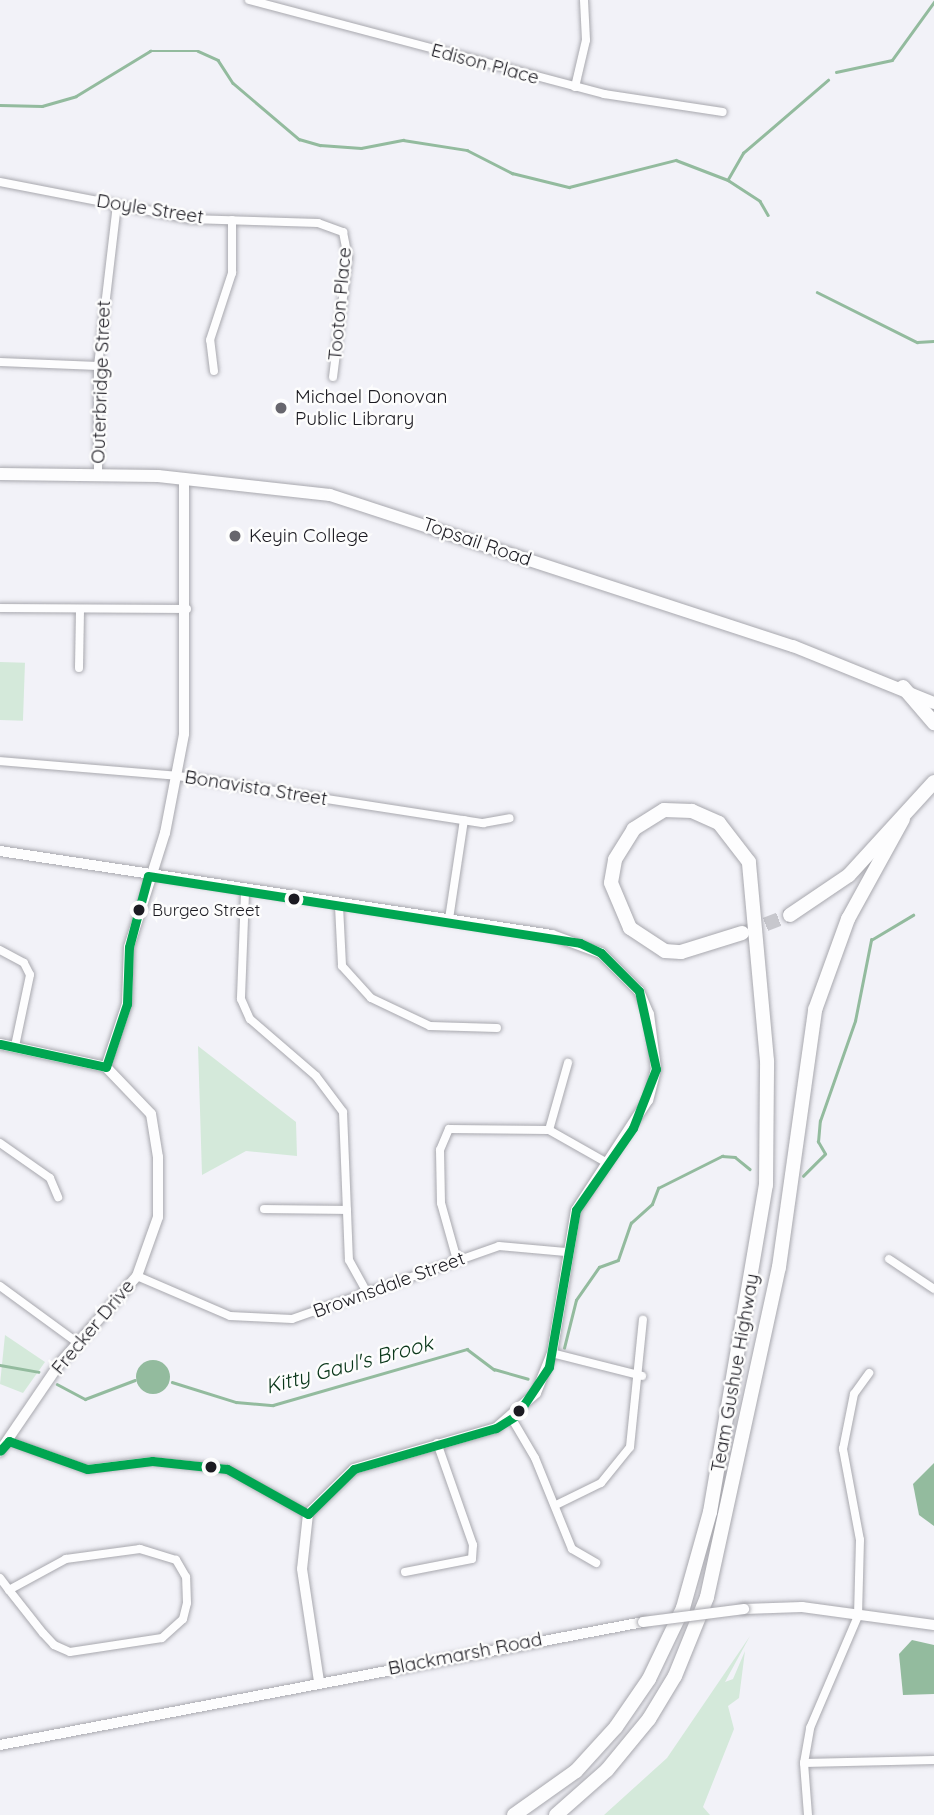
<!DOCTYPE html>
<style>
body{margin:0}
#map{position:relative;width:934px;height:1815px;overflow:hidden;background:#f2f2f8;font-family:Quicksand,sans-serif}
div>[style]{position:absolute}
.green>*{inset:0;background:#d4e9da;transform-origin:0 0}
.water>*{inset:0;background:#93bb9e}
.round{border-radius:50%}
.stream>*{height:2.5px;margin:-1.25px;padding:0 1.25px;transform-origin:1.25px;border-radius:1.25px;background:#93bb9e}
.motorway-tunnel>*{height:14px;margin-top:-7px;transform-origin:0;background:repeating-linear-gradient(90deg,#c7c7cd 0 14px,transparent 0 21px)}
.roads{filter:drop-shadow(0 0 2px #a8a8ae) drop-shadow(0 0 2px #a8a8ae)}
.minor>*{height:8px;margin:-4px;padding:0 4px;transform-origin:4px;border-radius:4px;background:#fdfdfe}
.tertiary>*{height:10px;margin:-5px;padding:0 5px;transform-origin:5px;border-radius:5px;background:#fdfdfe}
.secondary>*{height:10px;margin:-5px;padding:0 5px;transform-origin:5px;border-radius:5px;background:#fdfdfe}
.primary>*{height:12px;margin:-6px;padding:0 6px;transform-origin:6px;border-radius:6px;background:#fdfdfe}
.motorway>*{height:14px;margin:-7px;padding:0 7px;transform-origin:7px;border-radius:7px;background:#fdfdfe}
.bridges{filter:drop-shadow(0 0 2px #a8a8ae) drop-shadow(0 0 2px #a8a8ae)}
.secondary-bridge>*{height:10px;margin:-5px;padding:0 5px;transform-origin:5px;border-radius:5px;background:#fdfdfe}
.bus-1>*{height:9px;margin:-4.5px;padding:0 4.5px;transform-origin:4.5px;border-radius:4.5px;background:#00a651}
.dots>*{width:19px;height:19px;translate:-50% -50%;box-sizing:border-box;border:4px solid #fdfdfd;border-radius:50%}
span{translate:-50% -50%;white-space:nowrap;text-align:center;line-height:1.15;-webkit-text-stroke:5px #fdfdfd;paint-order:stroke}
.bus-label{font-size:17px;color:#1c1b22}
.left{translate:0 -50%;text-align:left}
.street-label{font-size:19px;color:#1c1b22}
.poi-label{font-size:19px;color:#1c1b22}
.water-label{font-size:21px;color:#0a371a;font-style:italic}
</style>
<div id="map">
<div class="green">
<div style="left:0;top:662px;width:25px;height:58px;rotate:2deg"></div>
<div style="clip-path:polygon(198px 1046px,296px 1122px,297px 1156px,246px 1151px,202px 1175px)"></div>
<div style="clip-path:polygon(5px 1335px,45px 1362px,23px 1393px,0 1384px)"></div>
<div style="clip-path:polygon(750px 1636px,725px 1682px,733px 1679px,745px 1651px,739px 1698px,728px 1706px,734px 1729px,703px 1807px,710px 1815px,604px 1815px,667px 1758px)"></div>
</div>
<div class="water">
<div class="round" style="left:136px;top:1360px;width:34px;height:34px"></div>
<div style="clip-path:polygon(934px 1463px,934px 1526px,919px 1515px,913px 1484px)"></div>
<div style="clip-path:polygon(912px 1640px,934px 1645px,934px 1694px,903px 1695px,899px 1654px)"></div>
</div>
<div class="stream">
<div style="left:836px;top:72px;width:57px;rotate:-12.1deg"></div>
<div style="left:892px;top:60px;width:72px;rotate:-54.1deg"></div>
<div style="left:0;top:105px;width:42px;rotate:1.4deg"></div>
<div style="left:42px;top:106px;width:35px;rotate:-16deg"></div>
<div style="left:76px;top:96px;width:87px;rotate:-31.3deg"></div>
<div style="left:150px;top:51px;width:48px"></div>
<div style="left:198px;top:51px;width:22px;rotate:24deg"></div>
<div style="left:218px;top:60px;width:27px;rotate:57deg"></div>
<div style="left:233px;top:83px;width:87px;rotate:40.3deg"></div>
<div style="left:299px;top:139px;width:22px;rotate:16deg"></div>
<div style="left:320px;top:145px;width:41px;rotate:4.2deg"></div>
<div style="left:361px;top:148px;width:43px;rotate:-10.8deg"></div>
<div style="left:403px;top:140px;width:65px;rotate:8.9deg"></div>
<div style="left:467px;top:150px;width:51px;rotate:27.1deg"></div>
<div style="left:512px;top:173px;width:59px;rotate:13.8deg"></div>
<div style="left:569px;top:187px;width:110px;rotate:-14.2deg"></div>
<div style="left:676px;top:160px;width:56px;rotate:21deg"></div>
<div style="left:728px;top:180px;width:38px;rotate:33deg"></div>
<div style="left:760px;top:201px;width:16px;rotate:60deg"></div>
<div style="left:728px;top:179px;width:30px;rotate:-60deg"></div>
<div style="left:743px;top:153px;width:112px;rotate:-40.7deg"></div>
<div style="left:817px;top:292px;width:112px;rotate:26.6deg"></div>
<div style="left:917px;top:342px;width:17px;rotate:-3deg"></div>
<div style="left:803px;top:1176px;width:31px;rotate:-45deg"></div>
<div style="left:825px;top:1154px;width:14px;rotate:-120deg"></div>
<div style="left:818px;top:1142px;width:21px;rotate:-85deg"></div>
<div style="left:820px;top:1121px;width:106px;rotate:-70.7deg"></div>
<div style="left:855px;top:1021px;width:83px;rotate:-78.8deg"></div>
<div style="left:871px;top:940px;width:49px;rotate:-30.8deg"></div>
<div style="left:564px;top:1348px;width:49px;rotate:-76deg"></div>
<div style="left:576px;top:1300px;width:40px;rotate:-55.1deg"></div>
<div style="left:599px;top:1267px;width:20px;rotate:-20deg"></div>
<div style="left:618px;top:1260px;width:39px;rotate:-71deg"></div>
<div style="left:631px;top:1223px;width:28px;rotate:-42deg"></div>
<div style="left:652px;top:1204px;width:17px;rotate:-69deg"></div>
<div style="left:658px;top:1188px;width:72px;rotate:-26.6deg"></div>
<div style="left:722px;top:1156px;width:13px;rotate:4deg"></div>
<div style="left:735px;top:1157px;width:19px;rotate:39deg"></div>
<div style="left:0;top:1365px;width:39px;rotate:10deg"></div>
<div style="left:172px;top:1382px;width:67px;rotate:17.4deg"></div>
<div style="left:236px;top:1402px;width:37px;rotate:5deg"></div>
<div style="left:273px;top:1405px;width:202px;rotate:-16.1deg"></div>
<div style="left:467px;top:1349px;width:34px;rotate:37deg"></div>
<div style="left:494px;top:1369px;width:35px;rotate:16deg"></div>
<div style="left:57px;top:1384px;width:32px;rotate:28deg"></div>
<div style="left:85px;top:1399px;width:53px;rotate:-20.8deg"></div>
</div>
<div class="motorway-tunnel">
<div style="left:746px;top:932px;width:47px;rotate:-21.1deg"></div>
</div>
<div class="roads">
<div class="minor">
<div style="left:249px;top:0;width:367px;rotate:14.8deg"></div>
<div style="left:604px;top:94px;width:120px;rotate:8.6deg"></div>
<div style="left:575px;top:87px;width:48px;rotate:-76.8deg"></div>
<div style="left:586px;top:40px;width:40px;rotate:-92.9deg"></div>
<div style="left:0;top:182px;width:194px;rotate:11deg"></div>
<div style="left:190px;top:219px;width:128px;rotate:1.8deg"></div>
<div style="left:318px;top:223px;width:27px;rotate:20deg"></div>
<div style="left:343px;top:232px;width:25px;rotate:79deg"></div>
<div style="left:348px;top:257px;width:121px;rotate:97.1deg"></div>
<div style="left:0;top:362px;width:98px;rotate:2.3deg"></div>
<div style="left:214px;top:371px;width:31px;rotate:-97deg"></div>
<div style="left:210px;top:340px;width:71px;rotate:-71.8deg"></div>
<div style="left:232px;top:273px;width:53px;rotate:-90deg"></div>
<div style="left:98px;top:476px;width:110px;rotate:-90deg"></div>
<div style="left:98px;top:366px;width:162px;rotate:-83.3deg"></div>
<div style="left:0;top:608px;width:187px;rotate:0.3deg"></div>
<div style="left:79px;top:668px;width:59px;rotate:-89deg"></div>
<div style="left:0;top:761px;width:179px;rotate:4.8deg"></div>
<div style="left:178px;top:776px;width:309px;rotate:8.8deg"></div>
<div style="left:483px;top:823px;width:27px;rotate:-10deg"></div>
<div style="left:245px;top:893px;width:106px;rotate:92.2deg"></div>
<div style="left:241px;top:999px;width:22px;rotate:66deg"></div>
<div style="left:250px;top:1019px;width:87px;rotate:40.8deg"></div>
<div style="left:316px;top:1076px;width:45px;rotate:53.1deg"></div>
<div style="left:343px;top:1112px;width:148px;rotate:87.7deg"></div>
<div style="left:349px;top:1260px;width:37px;rotate:61deg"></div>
<div style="left:339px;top:906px;width:60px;rotate:87.1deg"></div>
<div style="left:342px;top:966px;width:43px;rotate:47.8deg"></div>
<div style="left:371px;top:998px;width:65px;rotate:25.4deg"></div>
<div style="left:430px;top:1026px;width:67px;rotate:1.7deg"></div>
<div style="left:449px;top:919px;width:100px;rotate:-81.4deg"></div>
<div style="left:0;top:950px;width:27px;rotate:28deg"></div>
<div style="left:24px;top:963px;width:13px;rotate:63deg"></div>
<div style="left:30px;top:975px;width:73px;rotate:101.9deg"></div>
<div style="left:549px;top:1130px;width:70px;rotate:-74.2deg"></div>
<div style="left:0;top:1143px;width:61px;rotate:35deg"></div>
<div style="left:50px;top:1178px;width:21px;rotate:67deg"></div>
<div style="left:264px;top:1209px;width:83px;rotate:0.7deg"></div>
<div style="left:889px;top:1259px;width:54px;rotate:33.7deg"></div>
<div style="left:457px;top:1260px;width:59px;rotate:-105.7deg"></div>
<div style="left:441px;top:1203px;width:53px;rotate:-91.1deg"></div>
<div style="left:440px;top:1150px;width:23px;rotate:-67deg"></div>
<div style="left:449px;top:1129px;width:100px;rotate:0.6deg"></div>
<div style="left:549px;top:1130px;width:67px;rotate:29.6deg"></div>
<div style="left:137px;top:1276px;width:101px;rotate:23.3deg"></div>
<div style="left:230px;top:1316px;width:62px;rotate:2.8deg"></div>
<div style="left:292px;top:1319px;width:219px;rotate:-19.4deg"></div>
<div style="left:499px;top:1246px;width:67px;rotate:5.1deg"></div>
<div style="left:0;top:1286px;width:97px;rotate:36.2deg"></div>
<div style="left:552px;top:1353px;width:93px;rotate:14.3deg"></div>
<div style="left:512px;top:1419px;width:45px;rotate:59.5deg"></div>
<div style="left:535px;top:1458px;width:98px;rotate:67.9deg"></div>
<div style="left:572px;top:1549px;width:28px;rotate:30deg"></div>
<div style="left:9px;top:1441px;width:83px;rotate:19.7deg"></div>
<div style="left:87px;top:1469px;width:65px;rotate:-7deg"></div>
<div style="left:152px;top:1461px;width:75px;rotate:6.1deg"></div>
<div style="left:227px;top:1469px;width:93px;rotate:29.1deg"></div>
<div style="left:556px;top:1505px;width:50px;rotate:-26.1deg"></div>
<div style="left:601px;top:1483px;width:46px;rotate:-51.1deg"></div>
<div style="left:630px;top:1447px;width:128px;rotate:-84.2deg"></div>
<div style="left:405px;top:1572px;width:68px;rotate:-11deg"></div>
<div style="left:472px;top:1559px;width:14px;rotate:-86deg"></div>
<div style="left:473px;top:1545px;width:108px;rotate:-109.4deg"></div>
<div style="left:0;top:1578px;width:15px;rotate:53deg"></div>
<div style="left:9px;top:1590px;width:55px;rotate:51.7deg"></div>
<div style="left:43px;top:1633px;width:16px;rotate:47deg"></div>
<div style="left:54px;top:1645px;width:17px;rotate:24deg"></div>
<div style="left:70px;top:1652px;width:93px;rotate:-8.7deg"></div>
<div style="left:162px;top:1638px;width:28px;rotate:-42deg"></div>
<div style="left:183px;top:1619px;width:16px;rotate:-76deg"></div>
<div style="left:187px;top:1603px;width:26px;rotate:-92deg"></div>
<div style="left:186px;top:1577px;width:20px;rotate:-120deg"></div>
<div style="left:176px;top:1560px;width:38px;rotate:-163deg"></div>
<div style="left:140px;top:1549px;width:75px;rotate:172.3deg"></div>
<div style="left:66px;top:1559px;width:65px;rotate:151.5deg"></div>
<div style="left:804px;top:1763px;width:130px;rotate:-1.3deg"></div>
<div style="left:808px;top:1815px;width:52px;rotate:-94.4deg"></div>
<div style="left:804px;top:1763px;width:36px;rotate:-80deg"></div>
<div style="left:810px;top:1728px;width:122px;rotate:-66.8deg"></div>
<div style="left:858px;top:1616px;width:76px;rotate:-88.5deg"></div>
<div style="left:860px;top:1540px;width:93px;rotate:-100.6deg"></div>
<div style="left:843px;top:1449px;width:56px;rotate:-78.7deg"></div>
<div style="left:854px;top:1394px;width:26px;rotate:-54deg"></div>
</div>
<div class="tertiary">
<div style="left:0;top:851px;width:558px;rotate:8.65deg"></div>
<div style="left:552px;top:935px;width:52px;rotate:20.2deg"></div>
<div style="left:601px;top:953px;width:54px;rotate:45deg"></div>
<div style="left:639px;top:991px;width:25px;rotate:67deg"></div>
<div style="left:649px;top:1014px;width:55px;rotate:82.7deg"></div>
<div style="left:656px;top:1069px;width:32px;rotate:104deg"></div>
<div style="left:648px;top:1100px;width:131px;rotate:123.2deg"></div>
<div style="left:576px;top:1210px;width:145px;rotate:99.5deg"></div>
<div style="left:552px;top:1353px;width:43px;rotate:111.8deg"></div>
<div style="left:536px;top:1393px;width:53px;rotate:138.8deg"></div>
<div style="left:496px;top:1428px;width:148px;rotate:163.9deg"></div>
<div style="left:354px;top:1469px;width:64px;rotate:135.6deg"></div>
<div style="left:308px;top:1514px;width:55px;rotate:96.2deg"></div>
<div style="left:302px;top:1569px;width:114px;rotate:81.4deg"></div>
<div style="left:0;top:1044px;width:108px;rotate:12.2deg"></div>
<div style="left:106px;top:1067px;width:65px;rotate:46.2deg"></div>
<div style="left:151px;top:1114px;width:44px;rotate:80.8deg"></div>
<div style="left:158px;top:1157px;width:60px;rotate:90deg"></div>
<div style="left:158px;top:1217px;width:63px;rotate:109.6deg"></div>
<div style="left:137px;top:1276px;width:116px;rotate:131.5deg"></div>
<div style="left:60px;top:1363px;width:107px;rotate:124.3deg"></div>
<div style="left:106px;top:1067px;width:66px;rotate:-71.6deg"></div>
<div style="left:127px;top:1004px;width:57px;rotate:-88deg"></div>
<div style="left:129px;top:947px;width:120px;rotate:-72.5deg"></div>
<div style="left:165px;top:833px;width:101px;rotate:-79.1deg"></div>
<div style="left:184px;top:734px;width:255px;rotate:-90deg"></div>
</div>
<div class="secondary">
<div style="left:744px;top:1609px;width:58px;rotate:-2deg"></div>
<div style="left:802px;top:1607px;width:133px;rotate:7.8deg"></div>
<div style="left:0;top:1745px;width:655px;rotate:-10.83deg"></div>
</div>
<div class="primary">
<div style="left:0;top:474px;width:158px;rotate:0.7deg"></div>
<div style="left:158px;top:476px;width:173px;rotate:6.3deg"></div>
<div style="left:330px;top:495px;width:487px;rotate:18.1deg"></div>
<div style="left:793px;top:646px;width:152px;rotate:22deg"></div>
</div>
<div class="motorway">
<div style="left:903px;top:687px;width:48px;rotate:49.3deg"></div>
<div style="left:790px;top:915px;width:71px;rotate:-34.1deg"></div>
<div style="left:849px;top:875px;width:126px;rotate:-47.6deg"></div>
<div style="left:514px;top:1815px;width:76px;rotate:-35.4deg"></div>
<div style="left:576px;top:1771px;width:59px;rotate:-47.7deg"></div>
<div style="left:616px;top:1727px;width:58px;rotate:-55.5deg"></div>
<div style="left:649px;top:1679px;width:79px;rotate:-64.4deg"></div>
<div style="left:683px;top:1608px;width:100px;rotate:-74.3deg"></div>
<div style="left:710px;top:1512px;width:332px;rotate:-80.3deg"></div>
<div style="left:766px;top:1185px;width:124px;rotate:-89.5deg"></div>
<div style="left:767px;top:1061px;width:200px;rotate:-95.2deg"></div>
<div style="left:749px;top:862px;width:49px;rotate:-127.6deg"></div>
<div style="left:719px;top:823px;width:30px;rotate:-156deg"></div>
<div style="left:692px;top:811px;width:28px;rotate:-178deg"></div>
<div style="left:664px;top:810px;width:36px;rotate:148deg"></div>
<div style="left:634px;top:829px;width:36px;rotate:122deg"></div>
<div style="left:615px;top:860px;width:23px;rotate:100deg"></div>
<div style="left:611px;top:883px;width:49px;rotate:67.1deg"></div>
<div style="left:630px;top:928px;width:42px;rotate:33.3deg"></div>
<div style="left:665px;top:951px;width:16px;rotate:4deg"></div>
<div style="left:681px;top:952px;width:64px;rotate:-17.3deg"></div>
<div style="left:556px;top:1815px;width:68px;rotate:-41.4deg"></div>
<div style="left:607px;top:1770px;width:66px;rotate:-50.5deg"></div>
<div style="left:649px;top:1719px;width:50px;rotate:-58.8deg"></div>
<div style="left:675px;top:1676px;width:85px;rotate:-67.9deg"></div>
<div style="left:707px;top:1597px;width:338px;rotate:-77.7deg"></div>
<div style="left:779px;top:1267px;width:260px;rotate:-82deg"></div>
<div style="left:815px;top:1010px;width:97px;rotate:-70.1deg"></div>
<div style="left:848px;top:919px;width:114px;rotate:-61.2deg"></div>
</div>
</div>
<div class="bridges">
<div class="secondary-bridge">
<div style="left:643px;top:1622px;width:102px;rotate:-7.3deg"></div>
</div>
</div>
<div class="bus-1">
<div style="left:0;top:1044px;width:108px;rotate:12.2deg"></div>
<div style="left:106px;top:1067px;width:66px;rotate:-71.6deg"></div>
<div style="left:127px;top:1004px;width:57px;rotate:-88deg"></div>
<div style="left:129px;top:947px;width:73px;rotate:-75deg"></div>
<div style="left:148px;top:876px;width:437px;rotate:8.8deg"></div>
<div style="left:580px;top:943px;width:23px;rotate:25deg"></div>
<div style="left:601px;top:953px;width:54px;rotate:45deg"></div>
<div style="left:639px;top:991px;width:80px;rotate:77.7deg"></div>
<div style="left:656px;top:1069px;width:63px;rotate:111.3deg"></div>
<div style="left:633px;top:1128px;width:100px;rotate:124.8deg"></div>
<div style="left:576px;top:1210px;width:159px;rotate:99.8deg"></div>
<div style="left:549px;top:1367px;width:58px;rotate:123.7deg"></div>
<div style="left:517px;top:1415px;width:25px;rotate:148deg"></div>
<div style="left:496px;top:1428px;width:148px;rotate:163.9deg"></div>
<div style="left:354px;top:1469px;width:64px;rotate:135.6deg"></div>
<div style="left:308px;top:1514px;width:93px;rotate:-150.9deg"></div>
<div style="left:227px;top:1469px;width:75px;rotate:-173.9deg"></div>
<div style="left:152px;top:1461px;width:65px;rotate:173deg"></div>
<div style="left:87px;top:1469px;width:83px;rotate:-160.3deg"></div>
<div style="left:9px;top:1441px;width:13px;rotate:132deg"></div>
</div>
<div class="dots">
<div style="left:281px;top:408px;background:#67666d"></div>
<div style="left:235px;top:536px;background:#67666d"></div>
<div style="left:294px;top:899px;background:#1c1b22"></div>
<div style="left:139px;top:910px;background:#1c1b22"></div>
<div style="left:519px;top:1411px;background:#1c1b22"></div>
<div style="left:211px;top:1467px;background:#1c1b22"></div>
</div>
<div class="bus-label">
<span class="left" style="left:152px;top:910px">Burgeo Street</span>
</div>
<div class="street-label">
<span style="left:485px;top:64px;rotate:15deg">Edison Place</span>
<span style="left:150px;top:209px;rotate:9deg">Doyle Street</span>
<span style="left:340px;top:304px;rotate:-85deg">Tooton Place</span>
<span style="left:101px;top:382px;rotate:-88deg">Outerbridge Street</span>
<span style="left:477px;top:542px;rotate:19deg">Topsail Road</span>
<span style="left:256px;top:788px;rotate:9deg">Bonavista Street</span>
<span style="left:389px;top:1285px;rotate:-20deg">Brownsdale Street</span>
<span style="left:93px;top:1327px;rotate:-50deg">Frecker Drive</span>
<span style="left:735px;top:1373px;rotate:-80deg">Team Gushue Highway</span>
<span style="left:465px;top:1654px;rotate:-11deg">Blackmarsh Road</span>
</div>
<div class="poi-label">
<span class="left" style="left:295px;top:408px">Michael Donovan<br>Public Library</span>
<span class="left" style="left:249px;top:536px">Keyin College</span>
</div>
<div class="water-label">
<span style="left:349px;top:1364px;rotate:-15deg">Kitty Gaul's Brook</span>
</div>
</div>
